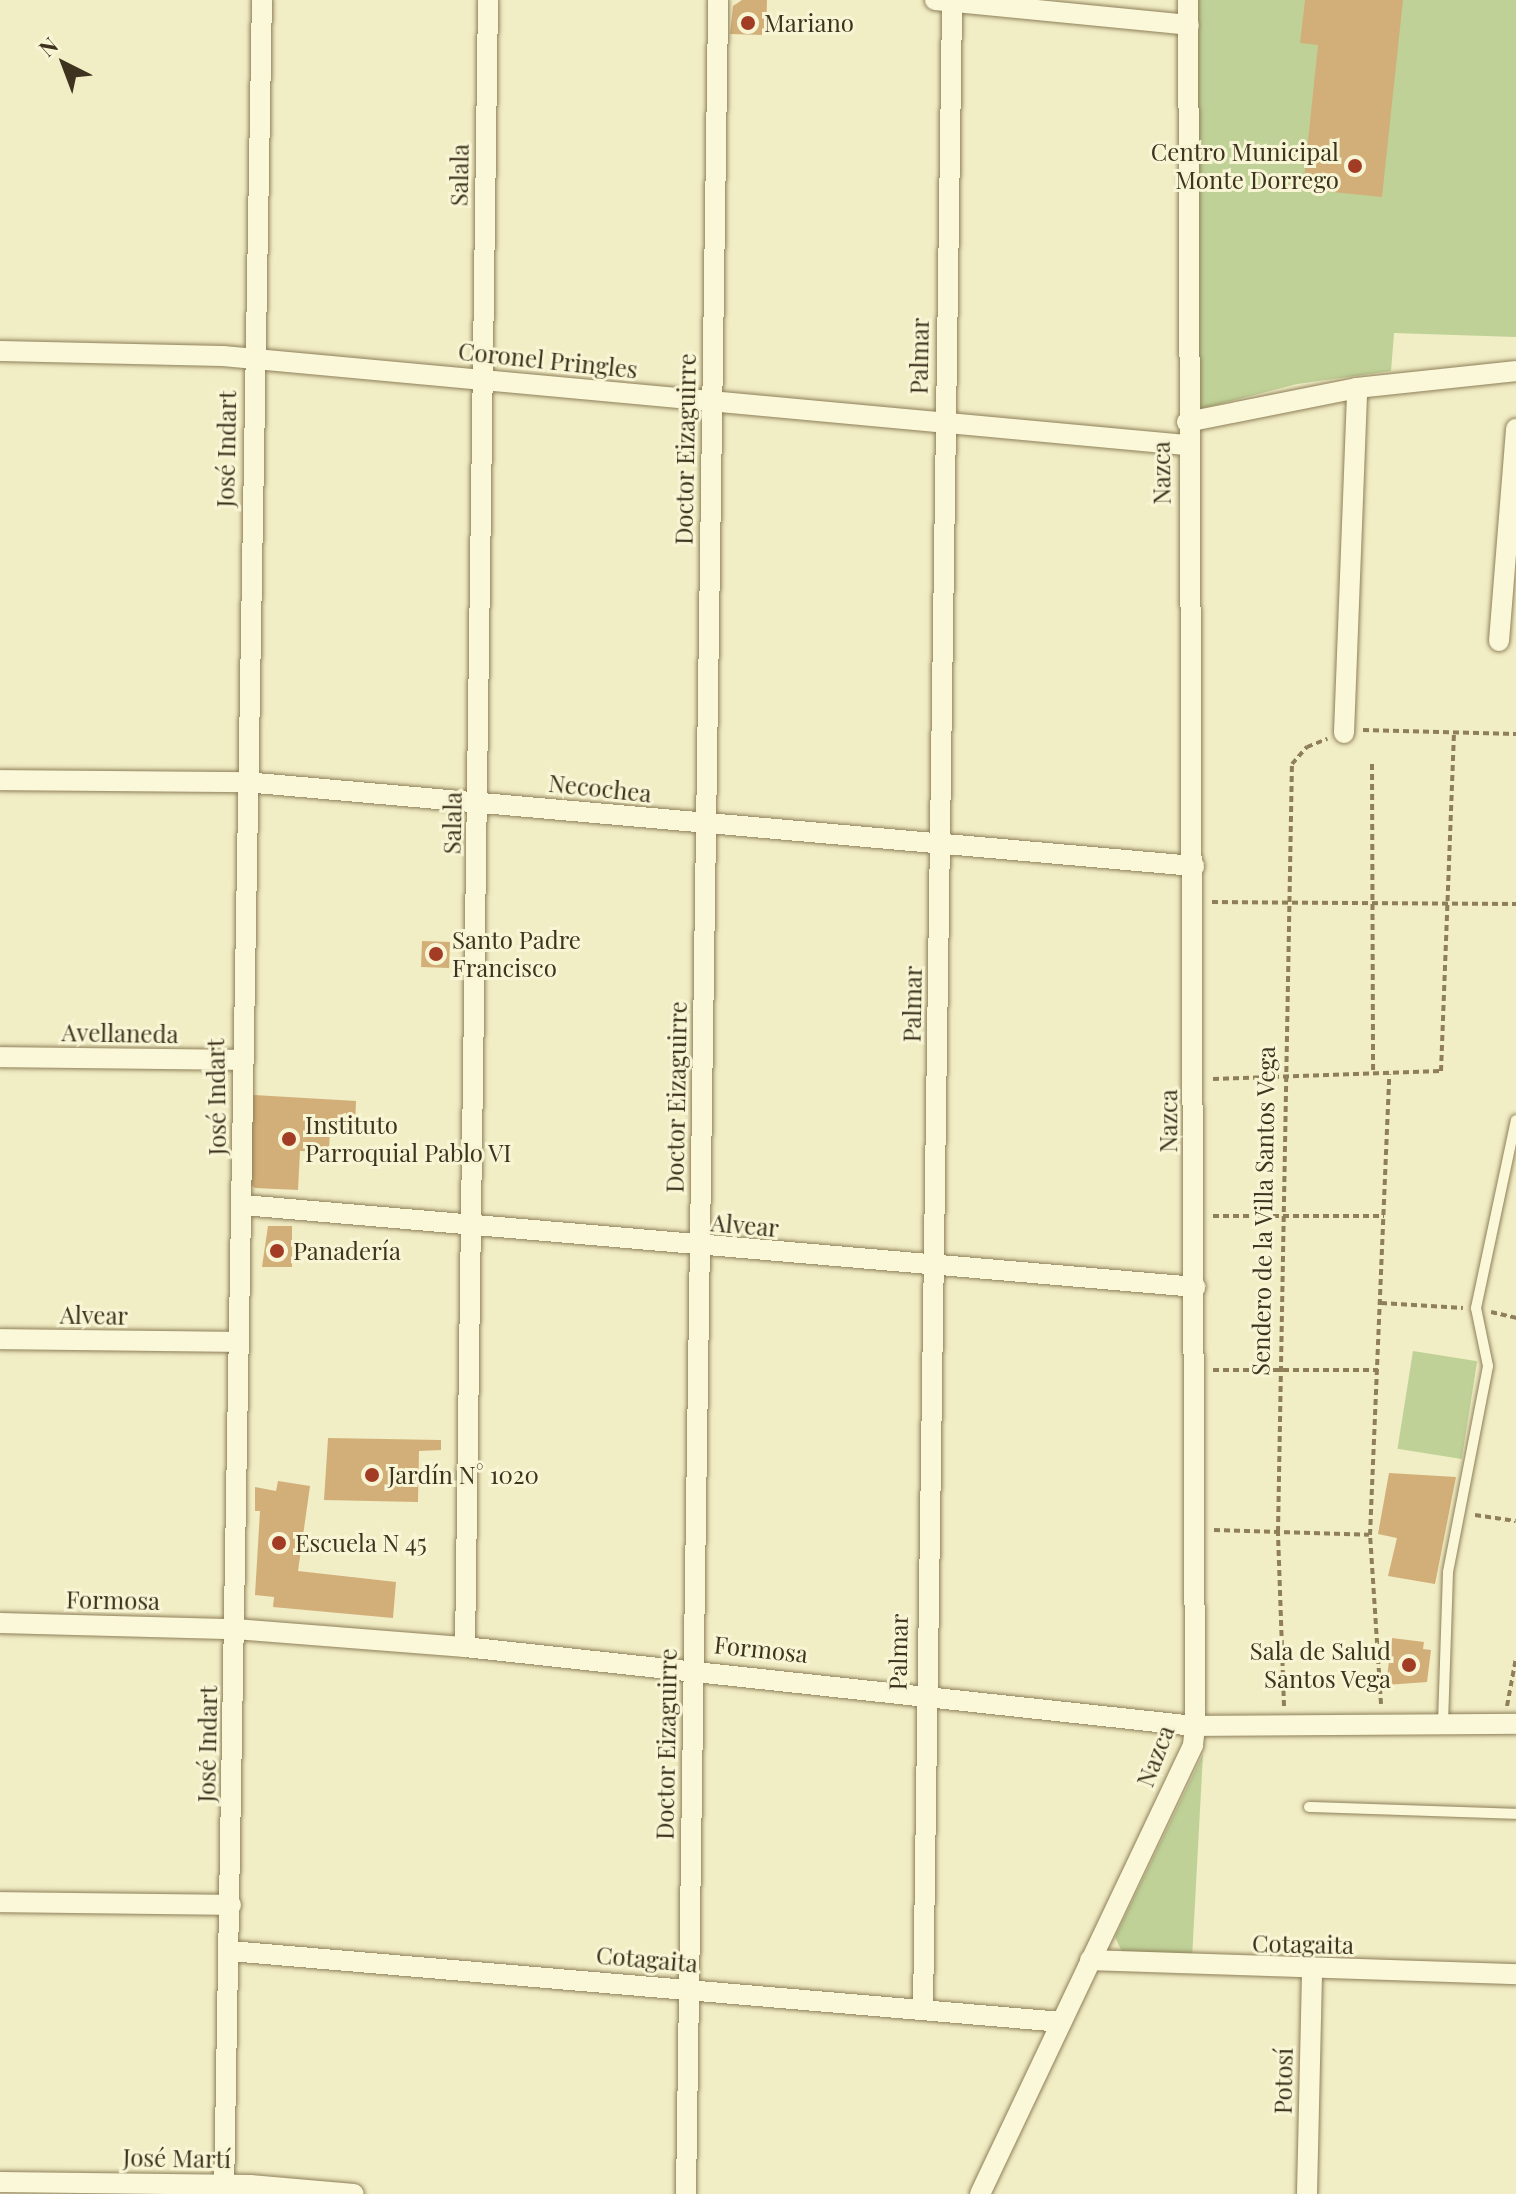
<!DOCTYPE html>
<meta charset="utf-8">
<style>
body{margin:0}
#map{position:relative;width:1516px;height:2194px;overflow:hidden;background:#f1edc4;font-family:"Playfair Display",serif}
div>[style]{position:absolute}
.green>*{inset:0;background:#bfd197;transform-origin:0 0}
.building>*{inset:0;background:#d2af78;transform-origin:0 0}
.path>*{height:4px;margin-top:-2px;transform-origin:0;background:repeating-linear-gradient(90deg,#8e7f59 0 6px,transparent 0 10px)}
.roads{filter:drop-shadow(0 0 2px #8e7f59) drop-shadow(0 0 2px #8e7f59)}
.service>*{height:10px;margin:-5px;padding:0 5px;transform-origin:5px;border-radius:5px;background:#fbf8d9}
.minor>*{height:20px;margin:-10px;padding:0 10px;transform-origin:10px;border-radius:10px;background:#fbf8d9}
.dots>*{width:22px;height:22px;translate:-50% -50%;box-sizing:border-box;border:4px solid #f8f5d5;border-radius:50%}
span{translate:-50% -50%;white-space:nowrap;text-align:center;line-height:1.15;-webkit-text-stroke:6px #f8f5d5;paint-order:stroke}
.poi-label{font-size:24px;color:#3d331e}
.left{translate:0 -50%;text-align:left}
.right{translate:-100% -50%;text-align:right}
.street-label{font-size:24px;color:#3d331e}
.north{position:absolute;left:24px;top:24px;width:80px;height:80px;-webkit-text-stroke:6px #f8f5d5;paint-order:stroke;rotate:318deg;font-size:22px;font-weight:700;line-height:32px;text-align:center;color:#3d331e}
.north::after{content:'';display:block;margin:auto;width:28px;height:36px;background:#3d331e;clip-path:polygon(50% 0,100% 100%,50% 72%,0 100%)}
</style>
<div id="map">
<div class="green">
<div style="clip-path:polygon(1194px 0,1516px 0,1516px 337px,1394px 333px,1391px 371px,1297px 384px,1196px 410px)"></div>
<div style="left:1413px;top:1351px;width:65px;height:99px;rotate:9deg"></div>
<div style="clip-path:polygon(1203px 1754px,1192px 1958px,1123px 1954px,1115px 1937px)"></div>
</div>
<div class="building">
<div style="clip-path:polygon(742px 0,767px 0,766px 35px,730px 34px,733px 6px)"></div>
<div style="clip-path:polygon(1305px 0,1403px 0,1382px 197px,1303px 189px,1318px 45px,1300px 43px)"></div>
<div style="left:422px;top:941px;width:28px;height:26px;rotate:2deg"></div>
<div style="clip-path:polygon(252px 1095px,356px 1101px,355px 1128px,330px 1127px,329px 1152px,300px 1151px,298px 1190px,255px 1188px,247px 1182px)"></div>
<div style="clip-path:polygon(268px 1226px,292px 1226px,292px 1267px,262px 1267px)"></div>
<div style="clip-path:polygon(328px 1438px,441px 1440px,441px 1450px,419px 1451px,418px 1502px,324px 1500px)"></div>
<div style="clip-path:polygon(1389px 1473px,1456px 1477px,1435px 1584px,1388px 1576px,1397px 1538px,1378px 1534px)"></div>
<div style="clip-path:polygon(278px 1481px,310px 1486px,298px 1571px,396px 1582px,393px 1618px,273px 1607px,274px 1597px,255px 1595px,260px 1511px,255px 1511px,255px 1487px,276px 1491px)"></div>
<div style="clip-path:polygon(1392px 1638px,1424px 1642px,1423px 1649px,1431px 1650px,1427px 1682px,1386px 1685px)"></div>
</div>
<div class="path">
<div style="left:1363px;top:730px;width:153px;rotate:1.5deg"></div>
<div style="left:1372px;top:764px;width:310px;rotate:89.8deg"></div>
<div style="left:1212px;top:902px;width:304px;rotate:0.4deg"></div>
<div style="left:1213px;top:1079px;width:228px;rotate:-2deg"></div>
<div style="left:1441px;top:1071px;width:338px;rotate:-87.8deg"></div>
<div style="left:1213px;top:1216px;width:171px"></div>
<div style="left:1381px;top:1303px;width:82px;rotate:3.5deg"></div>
<div style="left:1491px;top:1312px;width:26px;rotate:13deg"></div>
<div style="left:1213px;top:1370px;width:165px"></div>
<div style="left:1475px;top:1515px;width:41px;rotate:8.3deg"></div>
<div style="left:1214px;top:1530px;width:155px;rotate:1.8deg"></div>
<div style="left:1381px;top:1704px;width:169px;rotate:-93.7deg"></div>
<div style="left:1370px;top:1535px;width:461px;rotate:-87.6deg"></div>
<div style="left:1284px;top:1706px;width:174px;rotate:-92deg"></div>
<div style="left:1278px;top:1532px;width:768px;rotate:-88.96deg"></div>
<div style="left:1292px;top:764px;width:23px;rotate:-49deg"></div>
<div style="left:1307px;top:747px;width:22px;rotate:-22deg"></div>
<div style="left:1507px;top:1706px;width:49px;rotate:-79.4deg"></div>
</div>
<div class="roads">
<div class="service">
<div style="left:1443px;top:1723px;width:151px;rotate:-88.1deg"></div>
<div style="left:1448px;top:1572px;width:210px;rotate:-79deg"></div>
<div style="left:1488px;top:1366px;width:59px;rotate:-101.7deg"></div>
<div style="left:1476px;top:1308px;width:192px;rotate:-78deg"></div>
<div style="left:1309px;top:1807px;width:207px;rotate:1.9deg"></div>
</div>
<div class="minor">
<div style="left:935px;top:0;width:255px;rotate:5.6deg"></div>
<div style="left:0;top:351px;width:223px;rotate:1.3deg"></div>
<div style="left:223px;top:356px;width:967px;rotate:5.28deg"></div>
<div style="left:1187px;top:422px;width:173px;rotate:-11.3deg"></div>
<div style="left:1357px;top:388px;width:160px;rotate:-6.1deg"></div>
<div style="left:1499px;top:641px;width:213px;rotate:-85.4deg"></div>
<div style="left:1344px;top:733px;width:345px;rotate:-87.8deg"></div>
<div style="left:0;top:780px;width:245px;rotate:0.5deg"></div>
<div style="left:245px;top:782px;width:953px;rotate:5.06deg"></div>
<div style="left:0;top:1057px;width:240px;rotate:0.7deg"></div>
<div style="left:243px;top:1205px;width:956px;rotate:4.92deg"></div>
<div style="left:0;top:1339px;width:236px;rotate:0.7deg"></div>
<div style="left:0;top:1623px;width:235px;rotate:1.5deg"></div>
<div style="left:235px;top:1629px;width:231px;rotate:4.5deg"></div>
<div style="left:465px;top:1647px;width:734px;rotate:6.18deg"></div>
<div style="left:1195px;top:1726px;width:321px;rotate:-0.4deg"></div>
<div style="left:465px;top:1647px;width:1647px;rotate:-89.2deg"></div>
<div style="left:0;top:1902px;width:231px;rotate:0.7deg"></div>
<div style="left:230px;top:1951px;width:834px;rotate:4.88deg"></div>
<div style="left:1090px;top:1960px;width:426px;rotate:1.9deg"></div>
<div style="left:923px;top:2009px;width:2009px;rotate:-89.17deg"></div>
<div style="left:0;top:2182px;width:250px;rotate:0.7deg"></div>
<div style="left:250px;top:2185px;width:104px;rotate:4.9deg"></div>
<div style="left:224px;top:2194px;width:2194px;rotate:-89.01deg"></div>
<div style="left:686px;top:2194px;width:2194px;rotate:-89.16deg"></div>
<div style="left:980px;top:2194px;width:497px;rotate:-64.6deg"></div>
<div style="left:1193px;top:1745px;width:19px;rotate:-84deg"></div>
<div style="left:1195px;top:1726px;width:1726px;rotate:-90.23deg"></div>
<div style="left:1307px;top:2194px;width:224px;rotate:-88.7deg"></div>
</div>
</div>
<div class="dots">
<div style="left:748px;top:23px;background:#a23c24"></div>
<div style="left:1355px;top:166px;background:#a23c24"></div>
<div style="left:436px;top:954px;background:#a23c24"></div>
<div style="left:289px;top:1139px;background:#a23c24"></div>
<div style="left:277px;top:1251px;background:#a23c24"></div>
<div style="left:372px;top:1475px;background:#a23c24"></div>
<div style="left:279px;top:1543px;background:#a23c24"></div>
<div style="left:1409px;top:1665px;background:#a23c24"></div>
</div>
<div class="poi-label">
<span class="left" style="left:764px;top:23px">Mariano</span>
<span class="right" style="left:1339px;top:166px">Centro Municipal<br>Monte Dorrego</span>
<span class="left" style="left:452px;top:954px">Santo Padre<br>Francisco</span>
<span class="left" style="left:305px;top:1139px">Instituto<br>Parroquial Pablo VI</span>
<span class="left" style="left:293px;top:1251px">Panadería</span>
<span class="left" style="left:388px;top:1475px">Jardín N° 1020</span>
<span class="left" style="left:295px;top:1543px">Escuela N 45</span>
<span class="right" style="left:1391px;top:1665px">Sala de Salud<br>Santos Vega</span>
</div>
<div class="street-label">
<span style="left:459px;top:175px;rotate:-89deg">Salala</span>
<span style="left:919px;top:356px;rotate:-89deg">Palmar</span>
<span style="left:548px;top:360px;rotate:6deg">Coronel Pringles</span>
<span style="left:226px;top:449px;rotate:-89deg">José Indart</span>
<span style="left:685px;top:449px;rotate:-89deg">Doctor Eizaguirre</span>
<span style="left:1161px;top:473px;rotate:-91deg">Nazca</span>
<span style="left:600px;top:788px;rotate:6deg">Necochea</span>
<span style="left:452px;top:823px;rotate:-89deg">Salala</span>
<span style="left:912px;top:1004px;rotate:-89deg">Palmar</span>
<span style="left:120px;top:1033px;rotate:1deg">Avellaneda</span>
<span style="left:216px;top:1097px;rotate:-91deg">José Indart</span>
<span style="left:676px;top:1097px;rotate:-89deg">Doctor Eizaguirre</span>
<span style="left:1168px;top:1121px;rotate:-90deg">Nazca</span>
<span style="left:1263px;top:1211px;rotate:-89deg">Sendero de la Villa Santos Vega</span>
<span style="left:745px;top:1225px;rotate:5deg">Alvear</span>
<span style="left:94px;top:1315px;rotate:1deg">Alvear</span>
<span style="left:113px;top:1600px;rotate:1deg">Formosa</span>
<span style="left:761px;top:1649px;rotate:6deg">Formosa</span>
<span style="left:898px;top:1652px;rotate:-89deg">Palmar</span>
<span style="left:207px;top:1744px;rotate:-89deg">José Indart</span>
<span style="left:666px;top:1744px;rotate:-89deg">Doctor Eizaguirre</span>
<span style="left:1155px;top:1756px;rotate:-69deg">Nazca</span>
<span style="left:1303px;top:1944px;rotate:1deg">Cotagaita</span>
<span style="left:647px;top:1959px;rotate:5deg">Cotagaita</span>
<span style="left:1283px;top:2081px;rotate:-89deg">Potosí</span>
<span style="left:177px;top:2158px;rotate:1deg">José Martí</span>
</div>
<div class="north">N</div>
</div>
